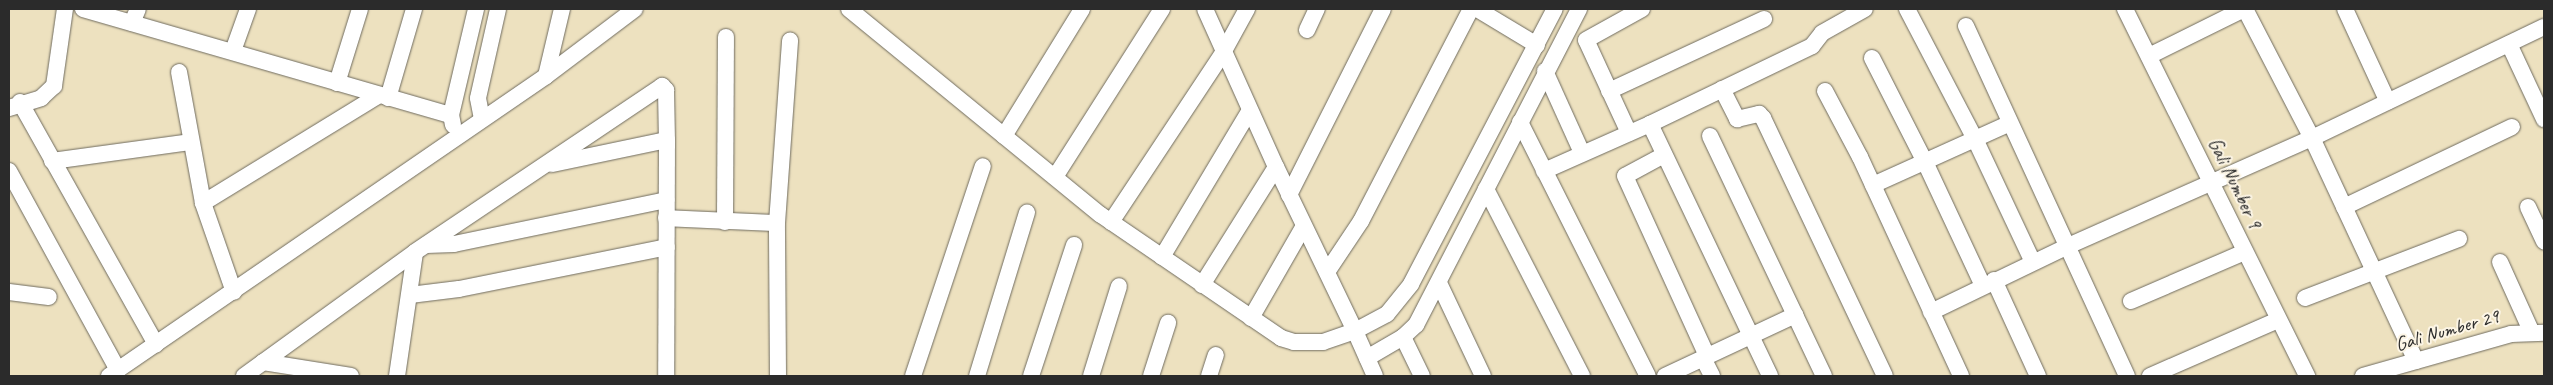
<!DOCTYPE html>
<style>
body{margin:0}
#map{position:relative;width:2553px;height:385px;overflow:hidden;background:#ede1bf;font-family:Caveat,sans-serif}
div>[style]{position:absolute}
.roads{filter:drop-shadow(0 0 1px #6f6b5f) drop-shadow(0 0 1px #6f6b5f)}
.minor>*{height:16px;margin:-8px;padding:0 8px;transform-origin:8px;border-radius:8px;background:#fff}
span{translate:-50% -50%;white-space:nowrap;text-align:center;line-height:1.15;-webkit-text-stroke:4px #fcf5e5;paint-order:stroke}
.street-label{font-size:20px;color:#2b2b2b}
.frame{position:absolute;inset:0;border:10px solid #2b2b2b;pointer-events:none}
</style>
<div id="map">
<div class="roads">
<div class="minor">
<div style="left:83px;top:9px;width:383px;rotate:16.1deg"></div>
<div style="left:849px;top:9px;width:325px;rotate:39.3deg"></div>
<div style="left:1101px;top:215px;width:218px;rotate:34.3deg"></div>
<div style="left:1281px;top:338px;width:14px;rotate:17deg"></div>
<div style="left:1294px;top:342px;width:29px"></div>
<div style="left:1323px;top:342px;width:34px;rotate:-19deg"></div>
<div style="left:1355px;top:331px;width:182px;rotate:-115.7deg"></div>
<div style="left:1276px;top:167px;width:173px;rotate:-114.2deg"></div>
<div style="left:1477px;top:9px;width:70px;rotate:31deg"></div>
<div style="left:1907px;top:9px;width:147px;rotate:62.4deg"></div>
<div style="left:1975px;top:139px;width:136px;rotate:64.8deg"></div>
<div style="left:2125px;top:9px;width:410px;rotate:63.6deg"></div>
<div style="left:2245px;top:9px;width:145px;rotate:62.6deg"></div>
<div style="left:2312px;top:138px;width:246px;rotate:65deg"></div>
<div style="left:2345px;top:9px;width:102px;rotate:65.2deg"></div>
<div style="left:132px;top:23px;width:15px;rotate:-67deg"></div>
<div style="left:1966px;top:26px;width:385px;rotate:65.3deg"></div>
<div style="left:1307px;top:30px;width:23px;rotate:-65deg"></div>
<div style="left:2509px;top:44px;width:83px;rotate:65deg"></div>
<div style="left:233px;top:51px;width:45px;rotate:-70.3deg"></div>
<div style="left:2149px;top:56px;width:106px;rotate:-26.3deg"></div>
<div style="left:1872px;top:58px;width:117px;rotate:63deg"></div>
<div style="left:1925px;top:162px;width:137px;rotate:64.9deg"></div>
<div style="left:1545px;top:71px;width:90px;rotate:65.7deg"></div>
<div style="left:179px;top:72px;width:133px;rotate:79.6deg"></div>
<div style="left:203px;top:203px;width:94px;rotate:70.8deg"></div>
<div style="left:546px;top:76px;width:69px;rotate:-76.6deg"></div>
<div style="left:337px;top:83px;width:77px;rotate:-72.7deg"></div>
<div style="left:1722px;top:89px;width:34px;rotate:63deg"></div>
<div style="left:1737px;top:119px;width:23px;rotate:-13deg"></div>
<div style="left:1759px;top:114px;width:6px;rotate:45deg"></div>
<div style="left:1763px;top:118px;width:285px;rotate:64.7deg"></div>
<div style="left:1609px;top:91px;width:171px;rotate:-24.9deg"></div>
<div style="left:1825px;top:91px;width:75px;rotate:62.1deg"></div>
<div style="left:1860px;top:157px;width:241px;rotate:65.2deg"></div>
<div style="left:388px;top:98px;width:93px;rotate:-73.7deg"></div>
<div style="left:20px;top:102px;width:278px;rotate:60.7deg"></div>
<div style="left:9px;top:108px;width:34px;rotate:-17deg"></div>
<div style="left:41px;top:98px;width:18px;rotate:-43deg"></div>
<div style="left:54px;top:86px;width:78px;rotate:-81.9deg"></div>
<div style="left:482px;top:119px;width:21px;rotate:-101deg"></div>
<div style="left:478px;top:98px;width:91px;rotate:-77.3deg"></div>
<div style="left:1520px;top:122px;width:284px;rotate:63.3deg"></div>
<div style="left:1650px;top:124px;width:180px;rotate:-25.7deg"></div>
<div style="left:1812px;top:46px;width:16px;rotate:-52deg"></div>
<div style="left:1822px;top:33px;width:49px;rotate:-29.2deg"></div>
<div style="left:453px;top:125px;width:10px;rotate:-101deg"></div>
<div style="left:451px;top:115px;width:109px;rotate:-76.7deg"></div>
<div style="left:1629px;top:133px;width:102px;rotate:-114.8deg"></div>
<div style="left:1586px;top:40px;width:64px;rotate:-29deg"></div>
<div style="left:1004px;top:136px;width:149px;rotate:-58.4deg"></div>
<div style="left:1710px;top:136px;width:266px;rotate:64.6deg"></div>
<div style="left:1664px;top:155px;width:44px;rotate:151.7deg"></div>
<div style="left:1625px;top:176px;width:198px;rotate:65.5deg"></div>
<div style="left:52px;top:161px;width:139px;rotate:-7.8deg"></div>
<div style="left:552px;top:164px;width:117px;rotate:-11.8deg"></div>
<div style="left:9px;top:171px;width:227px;rotate:61.3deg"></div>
<div style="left:1544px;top:171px;width:116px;rotate:-23.9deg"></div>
<div style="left:1650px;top:124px;width:279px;rotate:64.5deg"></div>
<div style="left:1055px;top:177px;width:199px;rotate:-57.5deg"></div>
<div style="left:1873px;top:185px;width:150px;rotate:-24.3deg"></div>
<div style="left:1486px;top:189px;width:210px;rotate:62.8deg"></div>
<div style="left:1289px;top:195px;width:208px;rotate:-63.2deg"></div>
<div style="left:203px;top:203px;width:206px;rotate:-31.5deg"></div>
<div style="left:2344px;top:207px;width:186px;rotate:-25.5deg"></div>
<div style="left:2528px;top:207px;width:38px;rotate:65deg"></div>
<div style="left:666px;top:218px;width:111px;rotate:2.6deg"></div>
<div style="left:725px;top:222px;width:185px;rotate:-89.7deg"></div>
<div style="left:1111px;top:222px;width:205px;rotate:-56.5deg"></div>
<div style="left:1224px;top:51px;width:48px;rotate:-61.3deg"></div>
<div style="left:426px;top:245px;width:28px;rotate:-2deg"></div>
<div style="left:454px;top:244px;width:217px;rotate:-11.7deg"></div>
<div style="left:1162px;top:257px;width:171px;rotate:-59.1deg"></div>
<div style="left:2500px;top:262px;width:78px;rotate:65.7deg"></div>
<div style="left:1327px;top:272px;width:61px;rotate:-56.3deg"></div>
<div style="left:1361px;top:221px;width:239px;rotate:-62.6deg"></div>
<div style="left:1994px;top:280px;width:106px;rotate:65.4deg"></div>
<div style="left:1439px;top:283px;width:103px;rotate:64.7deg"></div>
<div style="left:1202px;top:285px;width:139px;rotate:-57.9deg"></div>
<div style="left:9px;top:292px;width:40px;rotate:7.1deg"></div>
<div style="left:410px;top:295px;width:49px;rotate:-7deg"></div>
<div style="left:459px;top:289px;width:212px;rotate:-11.4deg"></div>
<div style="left:2305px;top:298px;width:165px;rotate:-21deg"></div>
<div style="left:2131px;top:301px;width:124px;rotate:-23.3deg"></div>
<div style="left:1931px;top:312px;width:152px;rotate:-25.7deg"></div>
<div style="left:2068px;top:246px;width:267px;rotate:-23.9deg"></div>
<div style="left:2312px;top:138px;width:257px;rotate:-25.6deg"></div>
<div style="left:1251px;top:318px;width:106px;rotate:-60.1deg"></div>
<div style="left:1403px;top:337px;width:43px;rotate:64deg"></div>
<div style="left:1367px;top:358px;width:42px;rotate:-30.3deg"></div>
<div style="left:1403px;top:337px;width:18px;rotate:-43deg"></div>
<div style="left:1416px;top:325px;width:356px;rotate:-62.7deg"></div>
<div style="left:1703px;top:358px;width:20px;rotate:63deg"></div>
<div style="left:263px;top:362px;width:89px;rotate:9deg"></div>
<div style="left:109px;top:376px;width:530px;rotate:-34.47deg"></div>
<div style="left:546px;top:76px;width:111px;rotate:-37deg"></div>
<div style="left:244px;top:376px;width:211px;rotate:-35.9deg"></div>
<div style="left:397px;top:376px;width:125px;rotate:-81.7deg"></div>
<div style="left:415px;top:252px;width:298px;rotate:-33.9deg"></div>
<div style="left:662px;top:86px;width:6px;rotate:45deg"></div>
<div style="left:666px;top:90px;width:50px;rotate:88.9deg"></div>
<div style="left:667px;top:140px;width:236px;rotate:90.2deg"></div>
<div style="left:778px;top:376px;width:153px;rotate:-90.4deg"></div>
<div style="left:777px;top:223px;width:183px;rotate:-85.9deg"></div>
<div style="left:913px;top:376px;width:221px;rotate:-71.6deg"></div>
<div style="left:977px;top:376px;width:171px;rotate:-73deg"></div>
<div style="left:1031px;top:376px;width:138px;rotate:-71.8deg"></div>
<div style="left:1091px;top:376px;width:94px;rotate:-72.7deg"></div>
<div style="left:1151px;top:376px;width:56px;rotate:-72.2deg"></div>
<div style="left:1209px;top:376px;width:22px;rotate:-72deg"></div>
<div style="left:1375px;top:376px;width:49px;rotate:-114deg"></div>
<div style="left:1355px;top:331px;width:36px;rotate:-28deg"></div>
<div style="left:1387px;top:314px;width:38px;rotate:-51deg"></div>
<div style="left:1411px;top:284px;width:310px;rotate:-62.4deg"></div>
<div style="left:1665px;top:376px;width:144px;rotate:-25.1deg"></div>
<div style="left:2150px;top:376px;width:140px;rotate:-23.6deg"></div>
<div style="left:2363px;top:376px;width:154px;rotate:-15.8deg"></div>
<div style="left:2511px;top:334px;width:33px;rotate:-2deg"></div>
</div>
</div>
<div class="street-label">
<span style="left:2235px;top:183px;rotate:64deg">Gali Number 9</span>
<span style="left:2447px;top:330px;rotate:-16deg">Gali Number 29</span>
</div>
<div class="frame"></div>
</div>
